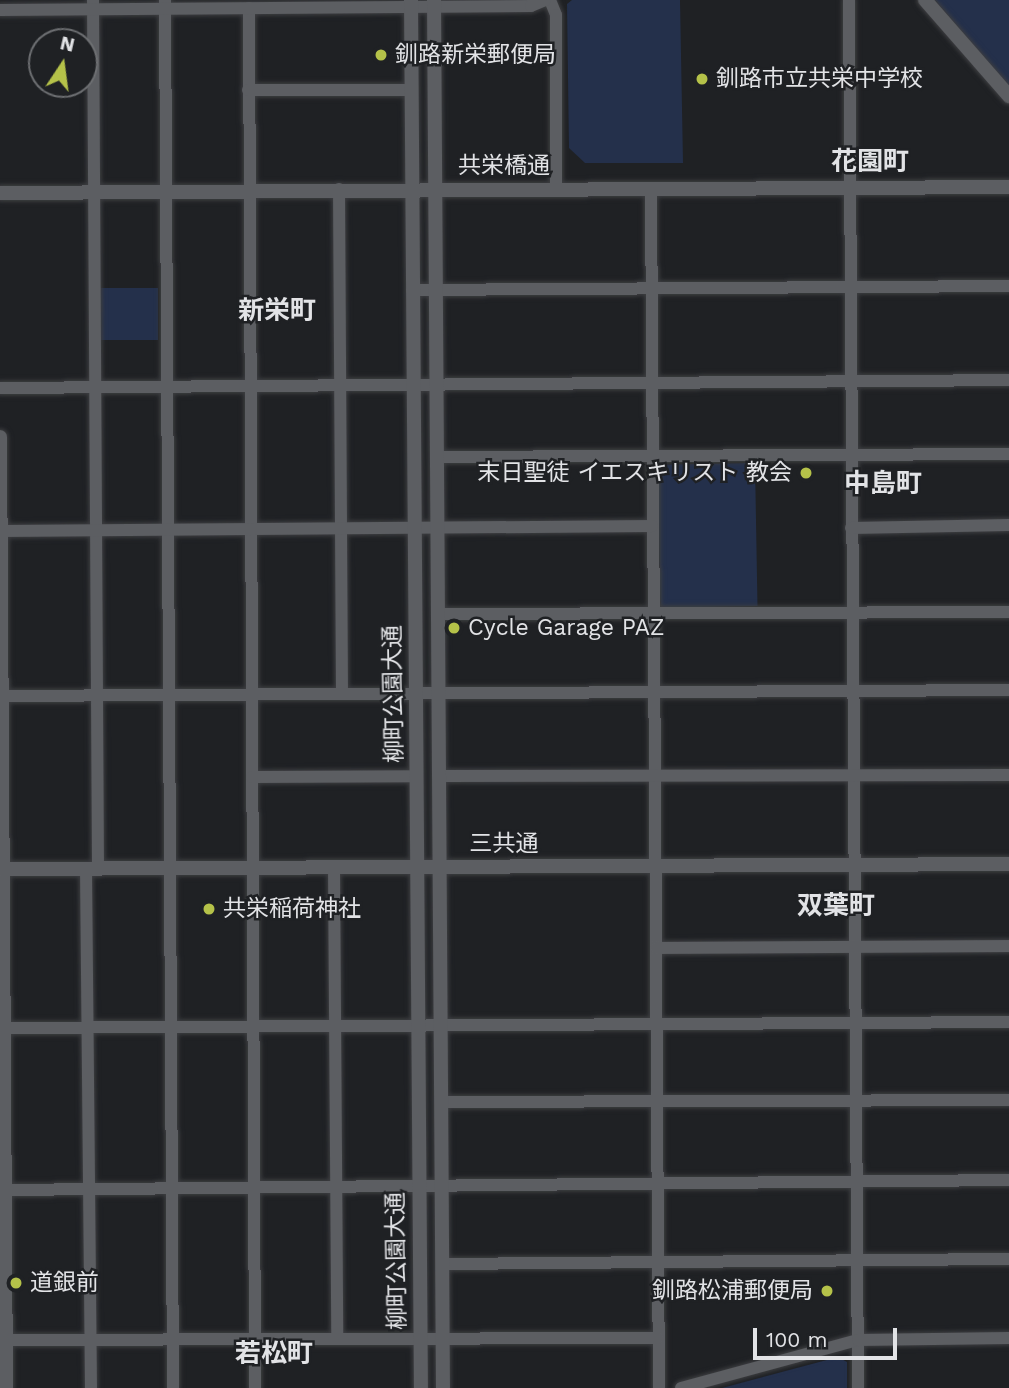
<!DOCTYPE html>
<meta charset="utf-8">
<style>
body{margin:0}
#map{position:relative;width:1009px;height:1388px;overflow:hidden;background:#1f2124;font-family:"Work Sans","Noto Sans JP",sans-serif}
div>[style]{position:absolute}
.green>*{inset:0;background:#24304b;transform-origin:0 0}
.roads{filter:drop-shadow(0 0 2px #3d3e41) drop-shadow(0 0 2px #3d3e41)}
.minor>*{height:12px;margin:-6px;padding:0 6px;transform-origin:6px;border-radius:6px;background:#5c5e62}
.tertiary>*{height:14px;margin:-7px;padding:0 7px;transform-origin:7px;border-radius:7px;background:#5c5e62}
.dots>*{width:19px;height:19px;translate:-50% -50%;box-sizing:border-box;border:4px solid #1f2124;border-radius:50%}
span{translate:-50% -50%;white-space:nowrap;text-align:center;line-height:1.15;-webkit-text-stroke:5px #1f2124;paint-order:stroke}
.poi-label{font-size:23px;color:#e2e3e6}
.left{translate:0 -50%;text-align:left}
.right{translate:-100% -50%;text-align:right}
.street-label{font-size:23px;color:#e2e3e6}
.quarter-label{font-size:26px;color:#e2e3e6;font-weight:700}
.north{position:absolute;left:28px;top:28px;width:70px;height:70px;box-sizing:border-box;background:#1f2124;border:2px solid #6d6f72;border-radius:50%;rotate:13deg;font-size:19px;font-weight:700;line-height:28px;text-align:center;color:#e2e3e6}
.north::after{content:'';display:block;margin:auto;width:24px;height:32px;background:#b5c249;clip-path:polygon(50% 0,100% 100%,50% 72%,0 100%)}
.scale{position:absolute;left:753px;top:1328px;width:144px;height:32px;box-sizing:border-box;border:4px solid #e2e3e6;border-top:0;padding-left:9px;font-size:21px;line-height:24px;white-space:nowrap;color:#e2e3e6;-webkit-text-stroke:5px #1f2124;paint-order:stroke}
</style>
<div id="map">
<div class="green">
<div style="clip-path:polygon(572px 0,680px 0,683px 163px,585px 163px,569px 148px,567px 4px)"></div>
<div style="clip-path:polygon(935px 0,1009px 0,1009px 86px)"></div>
<div style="left:99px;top:288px;width:59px;height:52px"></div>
<div style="left:755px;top:463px;width:143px;height:97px;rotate:89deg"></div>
<div style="clip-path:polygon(838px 1357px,847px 1362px,847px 1388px,722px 1388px)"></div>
</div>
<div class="roads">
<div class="minor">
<div style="left:93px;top:0;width:869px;rotate:89.67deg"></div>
<div style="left:165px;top:0;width:1388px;rotate:89.67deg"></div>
<div style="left:550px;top:0;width:16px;rotate:68deg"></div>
<div style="left:556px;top:15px;width:174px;rotate:90deg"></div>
<div style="left:849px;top:0;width:1388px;rotate:89.63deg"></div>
<div style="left:249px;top:8px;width:1380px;rotate:89.75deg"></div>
<div style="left:0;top:10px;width:531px;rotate:-0.43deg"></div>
<div style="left:531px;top:6px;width:15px;rotate:-23deg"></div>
<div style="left:248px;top:90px;width:164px"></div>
<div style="left:339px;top:189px;width:505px;rotate:89.66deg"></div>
<div style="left:651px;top:189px;width:1199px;rotate:89.62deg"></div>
<div style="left:412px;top:290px;width:597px;rotate:-0.38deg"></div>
<div style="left:0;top:388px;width:1009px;rotate:-0.45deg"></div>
<div style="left:438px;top:457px;width:571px;rotate:-0.3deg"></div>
<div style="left:851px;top:528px;width:158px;rotate:-1.1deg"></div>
<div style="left:2px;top:531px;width:650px;rotate:-0.44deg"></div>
<div style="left:438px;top:614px;width:571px;rotate:-0.2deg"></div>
<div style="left:0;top:696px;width:1009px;rotate:-0.34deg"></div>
<div style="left:439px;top:776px;width:570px;rotate:-0.1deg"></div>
<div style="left:252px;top:777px;width:165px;rotate:-0.3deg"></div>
<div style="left:334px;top:867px;width:472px;rotate:89.6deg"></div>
<div style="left:86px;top:869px;width:519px;rotate:89.45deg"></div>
<div style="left:656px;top:948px;width:353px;rotate:-0.3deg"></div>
<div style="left:5px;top:1028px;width:1004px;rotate:-0.34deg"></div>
<div style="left:442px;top:1102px;width:567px;rotate:-0.2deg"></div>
<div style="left:5px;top:1190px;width:1004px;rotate:-0.57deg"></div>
<div style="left:443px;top:1264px;width:566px;rotate:-0.51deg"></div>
<div style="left:5px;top:1340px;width:653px;rotate:-0.18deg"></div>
<div style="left:681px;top:1388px;width:183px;rotate:-15.2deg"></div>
<div style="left:858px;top:1340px;width:151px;rotate:-0.8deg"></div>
</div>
<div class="tertiary">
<div style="left:411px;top:0;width:1388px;rotate:89.59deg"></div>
<div style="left:434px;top:0;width:1388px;rotate:89.63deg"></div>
<div style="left:925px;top:0;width:128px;rotate:48.8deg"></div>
<div style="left:0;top:193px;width:1009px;rotate:-0.34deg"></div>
<div style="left:0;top:437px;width:951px;rotate:89.64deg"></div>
<div style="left:0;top:869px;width:1009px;rotate:-0.28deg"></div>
</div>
</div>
<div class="dots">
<div style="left:381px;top:55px;background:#b5c249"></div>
<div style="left:702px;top:79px;background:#b5c249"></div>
<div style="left:806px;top:473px;background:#b5c249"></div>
<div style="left:454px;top:628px;background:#b5c249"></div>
<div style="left:209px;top:909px;background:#b5c249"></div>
<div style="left:16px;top:1283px;background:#b5c249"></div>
<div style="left:827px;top:1291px;background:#b5c249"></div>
</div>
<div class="poi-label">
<span class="left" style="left:395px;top:55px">釧路新栄郵便局</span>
<span class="left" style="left:716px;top:79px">釧路市立共栄中学校</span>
<span class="right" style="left:792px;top:473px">末日聖徒 イエスキリスト 教会</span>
<span class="left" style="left:468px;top:628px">Cycle Garage PAZ</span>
<span class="left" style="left:223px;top:909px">共栄稲荷神社</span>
<span class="left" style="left:30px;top:1283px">道銀前</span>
<span class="right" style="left:813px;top:1291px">釧路松浦郵便局</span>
</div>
<div class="street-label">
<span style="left:504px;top:166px">共栄橋通</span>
<span style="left:394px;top:694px;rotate:-91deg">柳町公園大通</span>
<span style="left:504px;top:844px">三共通</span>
<span style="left:397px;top:1261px;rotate:-91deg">柳町公園大通</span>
</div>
<div class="quarter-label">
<span style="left:870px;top:162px">花園町</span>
<span style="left:277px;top:311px">新栄町</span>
<span style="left:883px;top:484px">中島町</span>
<span style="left:836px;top:906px">双葉町</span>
<span style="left:274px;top:1354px">若松町</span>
</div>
<div class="north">N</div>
<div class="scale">100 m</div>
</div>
